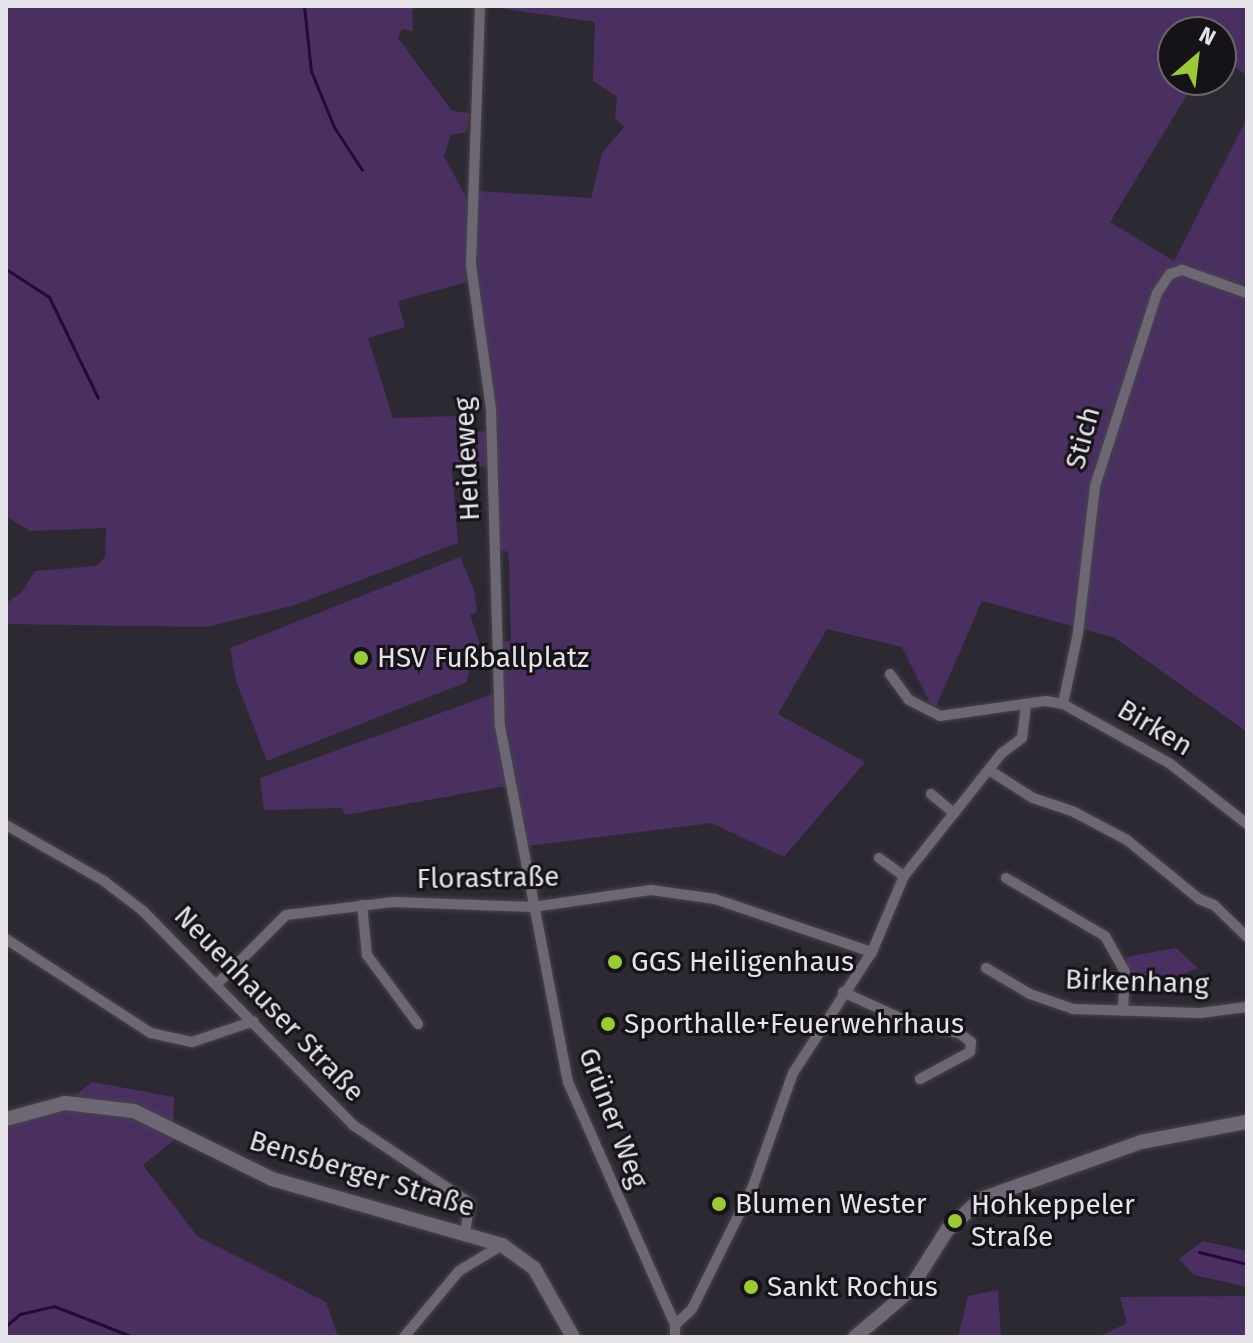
<!DOCTYPE html>
<meta charset="utf-8">
<style>
body{margin:0}
#map{position:relative;width:1253px;height:1343px;overflow:hidden;background:#2d2932;font-family:"Fira Sans",sans-serif}
div>[style]{position:absolute}
.green>*{inset:0;background:#493061}
.stream>*{height:3px;margin:-1.5px;padding:0 1.5px;transform-origin:1.5px;border-radius:1.5px;background:#28073f}
.roads{filter:drop-shadow(0 0 2px #48444b) drop-shadow(0 0 2px #48444b)}
.minor>*{height:10px;margin:-5px;padding:0 5px;transform-origin:5px;border-radius:5px;background:#6c6772}
.tertiary>*{height:14px;margin:-7px;padding:0 7px;transform-origin:7px;border-radius:7px;background:#6c6772}
.secondary>*{height:14px;margin:-7px;padding:0 7px;transform-origin:7px;border-radius:7px;background:#6c6772}
.dots>*{width:22px;height:22px;translate:-50% -50%;box-sizing:border-box;border:4px solid #151317;border-radius:50%}
span{translate:-50% -50%;white-space:nowrap;text-align:center;line-height:1.15;-webkit-text-stroke:6px #151317;paint-order:stroke}
.street-label{font-size:28px;color:#e5e2e8}
.poi-label{font-size:28px;color:#e5e2e8}
.left{translate:0 -50%;text-align:left}
.frame{position:absolute;inset:0;border:8px solid #e5e2e8;pointer-events:none}
.north{position:absolute;left:1157px;top:16px;width:80px;height:80px;box-sizing:border-box;background:#151317;border:2px solid #68666b;border-radius:50%;rotate:28deg;font-size:22px;font-weight:700;line-height:32px;text-align:center;color:#e5e2e8}
.north::after{content:'';display:block;margin:auto;width:28px;height:36px;background:#9acb35;clip-path:polygon(50% 0,100% 100%,50% 72%,0 100%)}
</style>
<div id="map">
<div class="green">
<div style="clip-path:polygon(6px 6px,418px 6px,412px 10px,413px 31px,402px 29px,398px 38px,452px 111px,469px 113px,467px 132px,451px 135px,444px 156px,468px 201px,467px 282px,398px 301px,405px 327px,368px 338px,393px 418px,456px 416px,459px 433px,488px 431px,489px 466px,452px 468px,458px 543px,295px 605px,206px 627px,6px 624px,6px 603px,22px 592px,35px 571px,96px 566px,105px 557px,106px 528px,30px 531px,6px 516px)"></div>
<div style="clip-path:polygon(486px 6px,1247px 6px,1247px 75px,1230px 65px,1221px 69px,1221px 32px,1173px 32px,1173px 80px,1196px 80px,1110px 222px,1174px 261px,1247px 118px,1247px 732px,1115px 638px,982px 601px,934px 711px,902px 647px,827px 629px,778px 714px,865px 762px,784px 857px,711px 823px,527px 846px,502px 697px,502px 642px,511px 641px,509px 561px,508px 552px,500px 550px,497px 426px,478px 305px,476px 191px,591px 198px,602px 153px,624px 127px,615px 118px,617px 97px,593px 81px,595px 22px)"></div>
<div style="clip-path:polygon(460px 557px,474px 590px,477px 612px,470px 615px,481px 647px,473px 653px,467px 682px,267px 761px,236px 681px,230px 648px)"></div>
<div style="clip-path:polygon(493px 694px,506px 786px,345px 815px,342px 808px,264px 810px,260px 778px)"></div>
<div style="clip-path:polygon(1176px 948px,1198px 968px,1173px 978px,1129px 976px,1126px 957px)"></div>
<div style="clip-path:polygon(92px 1082px,174px 1097px,173px 1141px,143px 1165px,197px 1236px,326px 1302px,338px 1337px,6px 1337px,6px 1119px,65px 1103px)"></div>
<div style="clip-path:polygon(1203px 1241px,1247px 1251px,1247px 1287px,1194px 1275px,1179px 1259px)"></div>
<div style="clip-path:polygon(998px 1290px,1001px 1337px,958px 1337px,968px 1296px)"></div>
<div style="clip-path:polygon(1247px 1296px,1247px 1337px,1099px 1337px,1127px 1323px,1120px 1297px)"></div>
</div>
<div class="stream">
<div style="left:304px;top:6px;width:65px;rotate:83.9deg"></div>
<div style="left:311px;top:71px;width:61px;rotate:67.7deg"></div>
<div style="left:334px;top:127px;width:51px;rotate:56.9deg"></div>
<div style="left:6px;top:269px;width:51px;rotate:33.1deg"></div>
<div style="left:49px;top:297px;width:112px;rotate:64.1deg"></div>
<div style="left:1199px;top:1252px;width:49px;rotate:14deg"></div>
<div style="left:6px;top:1326px;width:18px;rotate:-41deg"></div>
<div style="left:20px;top:1314px;width:35px;rotate:-13deg"></div>
<div style="left:54px;top:1306px;width:85px;rotate:21.4deg"></div>
</div>
<div class="roads">
<div class="minor">
<div style="left:480px;top:6px;width:259px;rotate:92deg"></div>
<div style="left:471px;top:265px;width:146px;rotate:82.1deg"></div>
<div style="left:491px;top:410px;width:316px;rotate:88.4deg"></div>
<div style="left:500px;top:726px;width:362px;rotate:79.2deg"></div>
<div style="left:568px;top:1082px;width:266px;rotate:66.2deg"></div>
<div style="left:675px;top:1325px;width:12px;rotate:90deg"></div>
<div style="left:890px;top:674px;width:32px;rotate:54deg"></div>
<div style="left:909px;top:700px;width:35px;rotate:27deg"></div>
<div style="left:940px;top:716px;width:107px;rotate:-8.1deg"></div>
<div style="left:1046px;top:701px;width:17px;rotate:10deg"></div>
<div style="left:1063px;top:704px;width:121px;rotate:29.1deg"></div>
<div style="left:1169px;top:763px;width:99px;rotate:38deg"></div>
<div style="left:1063px;top:704px;width:73px;rotate:-78.1deg"></div>
<div style="left:1078px;top:633px;width:148px;rotate:-83.4deg"></div>
<div style="left:1095px;top:486px;width:203px;rotate:-72.2deg"></div>
<div style="left:1157px;top:293px;width:23px;rotate:-56deg"></div>
<div style="left:1170px;top:274px;width:13px;rotate:-18deg"></div>
<div style="left:1182px;top:270px;width:69px;rotate:19.5deg"></div>
<div style="left:989px;top:770px;width:52px;rotate:32.5deg"></div>
<div style="left:1033px;top:798px;width:41px;rotate:18.4deg"></div>
<div style="left:1072px;top:811px;width:62px;rotate:27.8deg"></div>
<div style="left:1127px;top:840px;width:93px;rotate:39.3deg"></div>
<div style="left:1199px;top:899px;width:16px;rotate:22deg"></div>
<div style="left:1214px;top:905px;width:46px;rotate:44.1deg"></div>
<div style="left:931px;top:794px;width:30px;rotate:40deg"></div>
<div style="left:6px;top:825px;width:113px;rotate:29.7deg"></div>
<div style="left:104px;top:881px;width:49px;rotate:37.6deg"></div>
<div style="left:143px;top:911px;width:300px;rotate:45.5deg"></div>
<div style="left:353px;top:1125px;width:141px;rotate:33.7deg"></div>
<div style="left:470px;top:1203px;width:28px;rotate:100deg"></div>
<div style="left:879px;top:858px;width:31px;rotate:36deg"></div>
<div style="left:1006px;top:878px;width:115px;rotate:30.4deg"></div>
<div style="left:1105px;top:936px;width:41px;rotate:60.9deg"></div>
<div style="left:1125px;top:972px;width:39px;rotate:93deg"></div>
<div style="left:362px;top:905px;width:50px;rotate:84.3deg"></div>
<div style="left:367px;top:955px;width:86px;rotate:53.5deg"></div>
<div style="left:6px;top:939px;width:173px;rotate:33deg"></div>
<div style="left:151px;top:1033px;width:42px;rotate:12.4deg"></div>
<div style="left:192px;top:1042px;width:65px;rotate:-18.7deg"></div>
<div style="left:986px;top:968px;width:51px;rotate:30.6deg"></div>
<div style="left:1030px;top:994px;width:46px;rotate:19.2deg"></div>
<div style="left:1073px;top:1009px;width:127px;rotate:1.8deg"></div>
<div style="left:1200px;top:1013px;width:47px;rotate:-7.3deg"></div>
<div style="left:218px;top:983px;width:96px;rotate:-45deg"></div>
<div style="left:286px;top:915px;width:109px;rotate:-6.9deg"></div>
<div style="left:394px;top:902px;width:139px;rotate:2.1deg"></div>
<div style="left:533px;top:907px;width:119px;rotate:-8.2deg"></div>
<div style="left:651px;top:890px;width:65px;rotate:8deg"></div>
<div style="left:715px;top:899px;width:166px;rotate:18.7deg"></div>
<div style="left:843px;top:992px;width:75px;rotate:24.5deg"></div>
<div style="left:911px;top:1023px;width:49px;rotate:11.8deg"></div>
<div style="left:959px;top:1033px;width:15px;rotate:37deg"></div>
<div style="left:971px;top:1042px;width:10px;rotate:96deg"></div>
<div style="left:970px;top:1052px;width:57px;rotate:151.6deg"></div>
<div style="left:675px;top:1325px;width:23px;rotate:-43deg"></div>
<div style="left:692px;top:1309px;width:137px;rotate:-63.6deg"></div>
<div style="left:753px;top:1186px;width:120px;rotate:-70.5deg"></div>
<div style="left:793px;top:1073px;width:145px;rotate:-56.9deg"></div>
<div style="left:872px;top:952px;width:82px;rotate:-67.2deg"></div>
<div style="left:904px;top:876px;width:157px;rotate:-51.5deg"></div>
<div style="left:1002px;top:753px;width:25px;rotate:-37deg"></div>
<div style="left:1022px;top:738px;width:32px;rotate:-83deg"></div>
<div style="left:404px;top:1337px;width:86px;rotate:-50.2deg"></div>
<div style="left:459px;top:1271px;width:50px;rotate:-31.2deg"></div>
</div>
<div class="tertiary">
<div style="left:855px;top:1337px;width:70px;rotate:-40.3deg"></div>
<div style="left:908px;top:1292px;width:73px;rotate:-57.8deg"></div>
<div style="left:947px;top:1230px;width:46px;rotate:-42.4deg"></div>
<div style="left:981px;top:1199px;width:170px;rotate:-19.6deg"></div>
<div style="left:1141px;top:1142px;width:108px;rotate:-10.7deg"></div>
</div>
<div class="secondary">
<div style="left:6px;top:1119px;width:61px;rotate:-15.2deg"></div>
<div style="left:65px;top:1103px;width:69px;rotate:6.6deg"></div>
<div style="left:134px;top:1111px;width:154px;rotate:26.2deg"></div>
<div style="left:272px;top:1179px;width:239px;rotate:16deg"></div>
<div style="left:502px;top:1245px;width:39px;rotate:36deg"></div>
<div style="left:534px;top:1268px;width:79px;rotate:60.5deg"></div>
</div>
</div>
<div class="dots">
<div style="left:361px;top:658px;background:#9acb35"></div>
<div style="left:615px;top:962px;background:#9acb35"></div>
<div style="left:608px;top:1024px;background:#9acb35"></div>
<div style="left:719px;top:1204px;background:#9acb35"></div>
<div style="left:955px;top:1221px;background:#9acb35"></div>
<div style="left:751px;top:1287px;background:#9acb35"></div>
</div>
<div class="street-label">
<span style="left:1083px;top:438px;rotate:-75deg">Stich</span>
<span style="left:467px;top:459px;rotate:-93deg">Heideweg</span>
<span style="left:1155px;top:728px;rotate:31deg">Birken</span>
<span style="left:488px;top:878px;rotate:-1deg">Florastraße</span>
<span style="left:1137px;top:982px;rotate:2deg">Birkenhang</span>
<span style="left:269px;top:1004px;rotate:46deg">Neuenhauser Straße</span>
<span style="left:613px;top:1118px;rotate:69deg">Grüner Weg</span>
<span style="left:362px;top:1174px;rotate:17deg">Bensberger Straße</span>
</div>
<div class="poi-label">
<span class="left" style="left:377px;top:658px">HSV Fußballplatz</span>
<span class="left" style="left:631px;top:962px">GGS Heiligenhaus</span>
<span class="left" style="left:624px;top:1024px">Sporthalle+Feuerwehrhaus</span>
<span class="left" style="left:735px;top:1204px">Blumen Wester</span>
<span class="left" style="left:971px;top:1221px">Hohkeppeler<br>Straße</span>
<span class="left" style="left:767px;top:1287px">Sankt Rochus</span>
</div>
<div class="frame"></div>
<div class="north">N</div>
</div>
